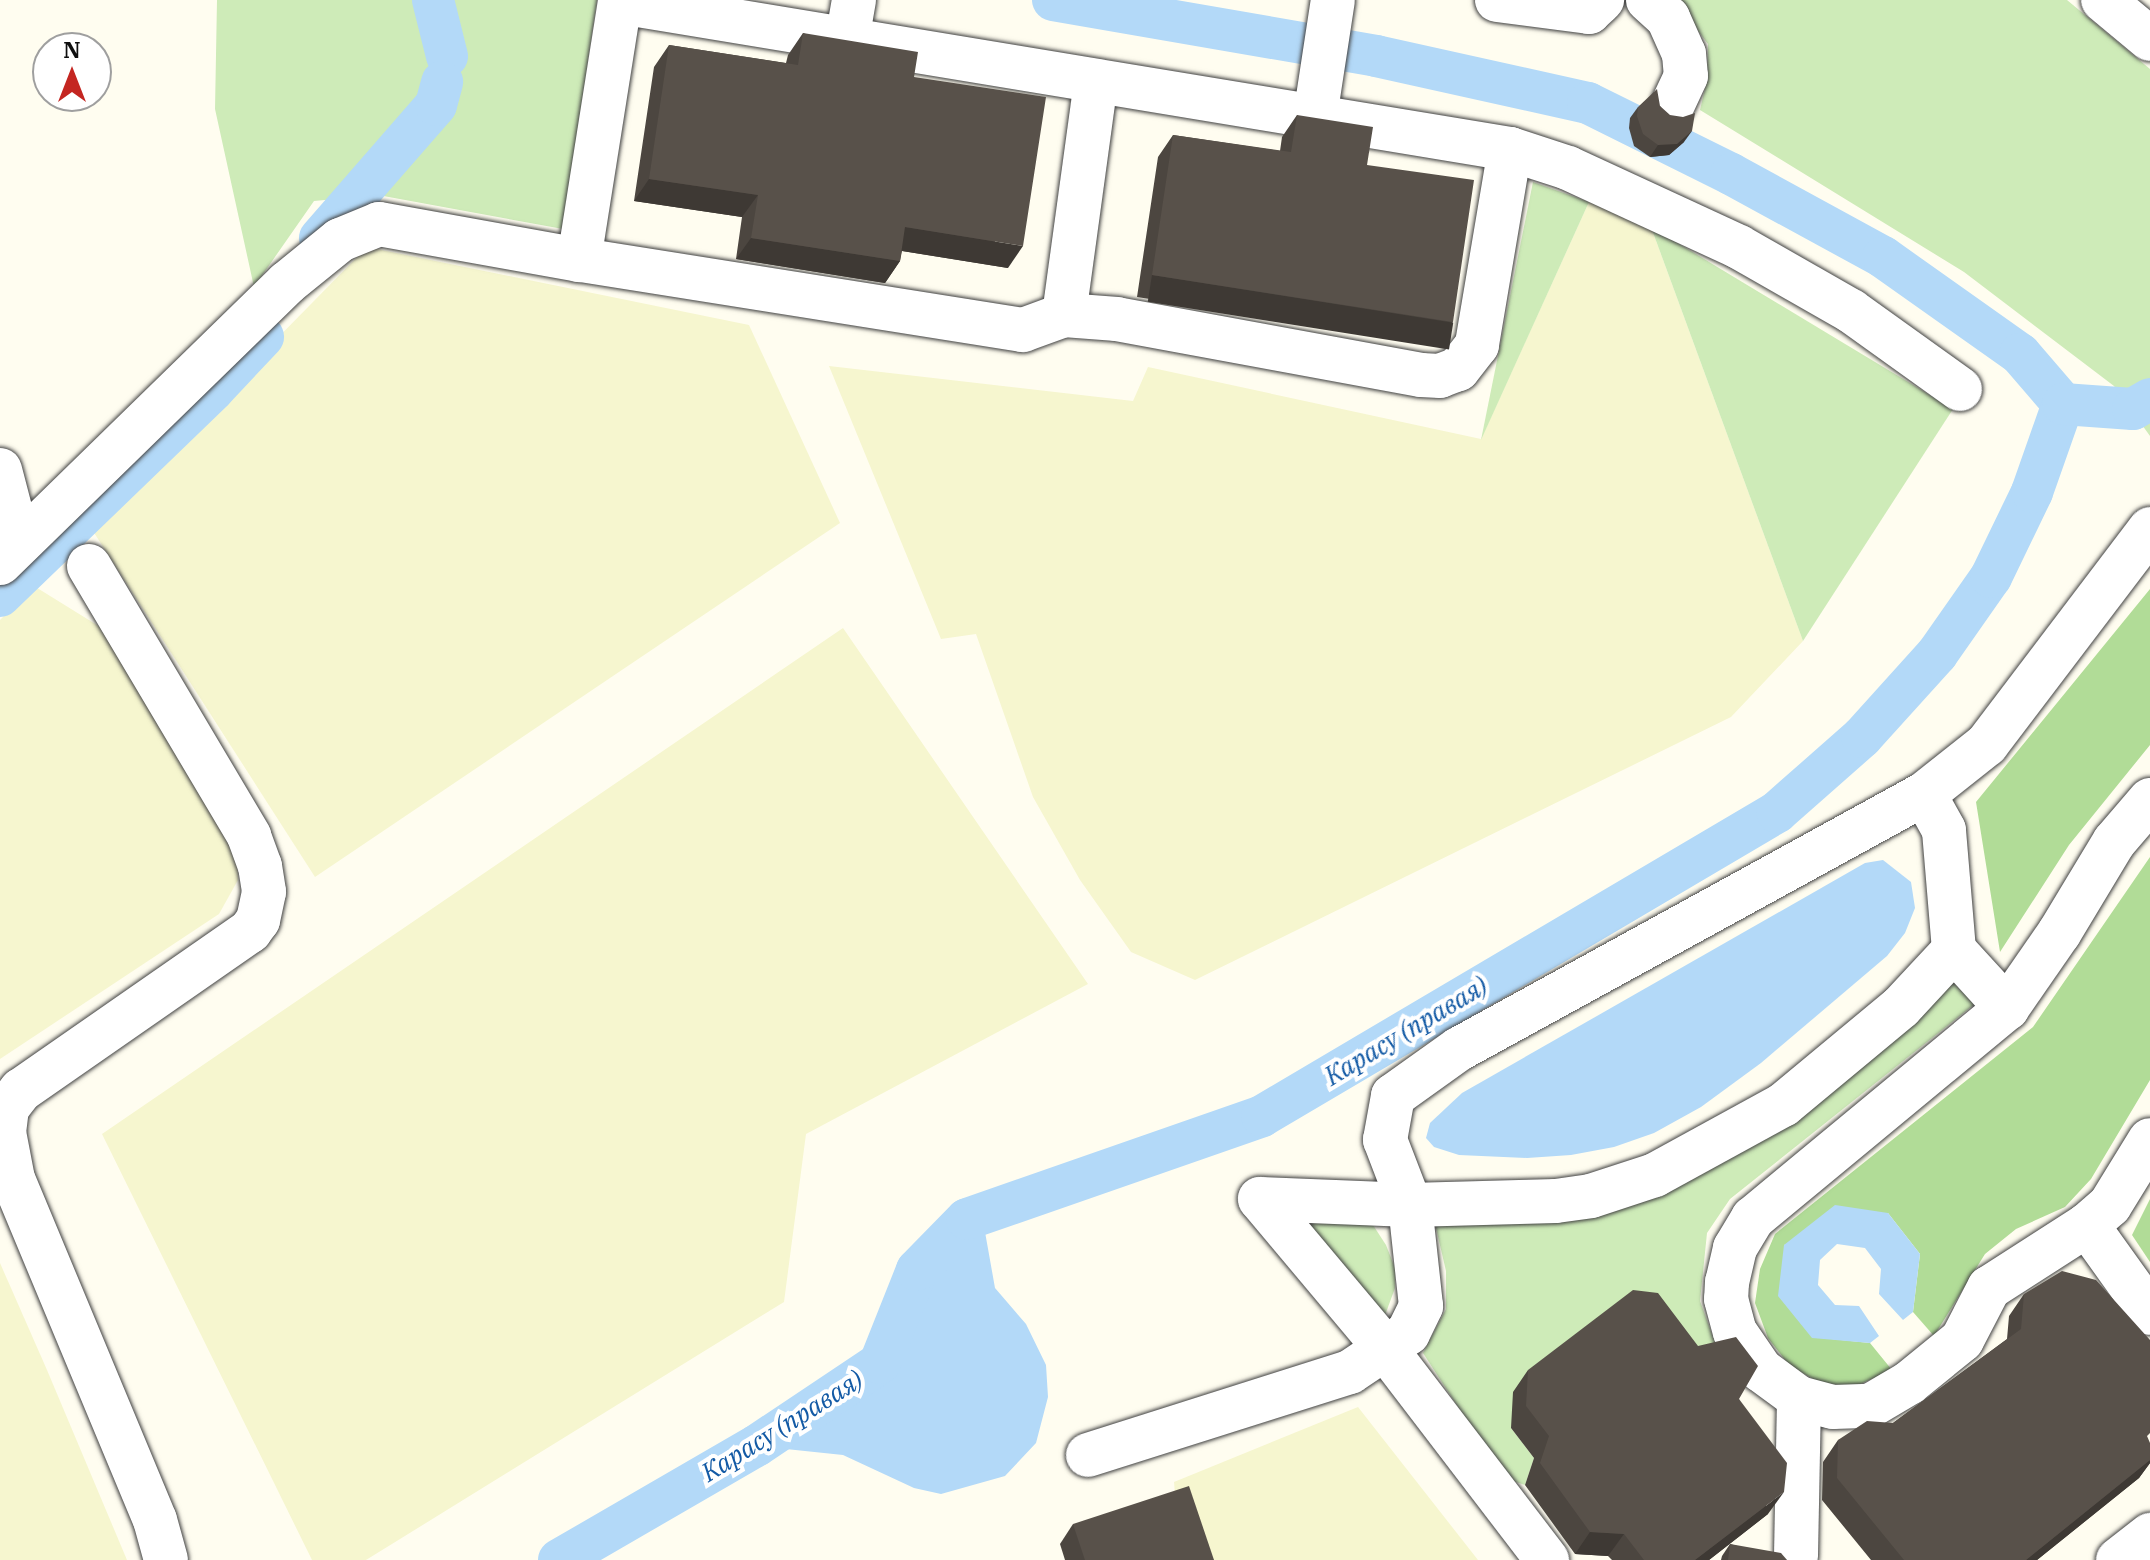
<!DOCTYPE html>
<meta charset="utf-8">
<style>
body{margin:0}
#map{position:relative;width:2150px;height:1560px;overflow:hidden;background:#fffdf0;font-family:"IBM Plex Serif",serif}
div>[style]{position:absolute}
.farmland>*{inset:0;background:#f6f6cf}
.green>*{inset:0;background:#ceebb8}
.forest>*{inset:0;background:#b1dc97}
.water>*{inset:0;background:#b3d9f8}
.canal>*{height:42px;margin:-21px;padding:0 21px;transform-origin:21px;border-radius:21px;background:#b3d9f8}
.roads{filter:drop-shadow(0 0 2px #414141) drop-shadow(0 0 2px #414141)}
.minor>*{height:44px;margin:-22px;padding:0 22px;transform-origin:22px;border-radius:22px;background:#fff}
.wall>*{inset:0;background:#4c4640}
.shaded-wall>*{inset:0;background:#3e3934;transform-origin:0 0}
.building>*{inset:0;background:#58514a}
span{translate:-50% -50%;white-space:nowrap;text-align:center;line-height:1.15;-webkit-text-stroke:8px #fff;paint-order:stroke}
.water-label{font-size:26px;color:#135aa5;font-style:italic}
.north{position:absolute;left:32px;top:32px;width:80px;height:80px;box-sizing:border-box;background:#fff;border:2px solid #9f9f9f;border-radius:50%;rotate:0deg;font-size:22px;font-weight:700;line-height:32px;text-align:center;color:#0e0e0e}
.north::after{content:'';display:block;margin:auto;width:28px;height:36px;background:#c42621;clip-path:polygon(50% 0,100% 100%,50% 72%,0 100%)}
</style>
<div id="map">
<div class="farmland">
<div style="clip-path:polygon(1589px 202px,1651px 227px,1803px 641px,1731px 717px,1195px 980px,1131px 952px,1080px 880px,1033px 797px,976px 634px,941px 639px,829px 366px,1133px 401px,1148px 367px,1481px 439px)"></div>
<div style="clip-path:polygon(367px 247px,749px 325px,840px 523px,315px 877px,91px 528px)"></div>
<div style="clip-path:polygon(34px 586px,105px 630px,237px 843px,238px 880px,219px 914px,0 1059px,0 620px)"></div>
<div style="clip-path:polygon(843px 628px,1088px 984px,806px 1134px,784px 1302px,366px 1560px,312px 1560px,102px 1134px)"></div>
<div style="clip-path:polygon(0 1263px,47px 1370px,127px 1560px,0 1560px)"></div>
<div style="clip-path:polygon(1358px 1407px,1478px 1560px,1194px 1560px,1176px 1506px,1174px 1482px)"></div>
</div>
<div class="green">
<div style="clip-path:polygon(217px 0,597px 0,563px 229px,378px 195px,314px 201px,254px 287px,215px 109px)"></div>
<div style="clip-path:polygon(1674px 0,2067px 0,2150px 69px,2150px 436px,2114px 386px,1964px 272px,1700px 110px,1707px 80px,1708px 44px)"></div>
<div style="clip-path:polygon(1533px 182px,1589px 202px,1481px 440px)"></div>
<div style="clip-path:polygon(1651px 227px,1953px 409px,1803px 641px)"></div>
<div style="clip-path:polygon(1951px 981px,1976px 1003px,1730px 1199px,1707px 1233px,1700px 1301px,1721px 1359px,1511px 1428px,1534px 1458px,1525px 1485px,1504px 1478px,1423px 1353px,1446px 1309px,1446px 1271px,1433px 1215px,1593px 1211px)"></div>
<div style="clip-path:polygon(1301px 1214px,1373px 1225px,1386px 1245px,1395px 1268px,1395px 1288px,1384px 1318px)"></div>
</div>
<div class="forest">
<div style="clip-path:polygon(2150px 589px,2150px 745px,2069px 845px,2000px 952px,1976px 802px)"></div>
<div style="clip-path:polygon(2150px 857px,2150px 1080px,2091px 1179px,2065px 1207px,2016px 1229px,1985px 1254px,1934px 1336px,1913px 1312px,1920px 1254px,1888px 1213px,1784px 1245px,1812px 1337px,1870px 1343px,1892px 1370px,1858px 1385px,1840px 1385px,1820px 1383px,1789px 1365px,1768px 1338px,1755px 1303px,1760px 1269px,1775px 1234px,2033px 1027px)"></div>
<div style="clip-path:polygon(2150px 1199px,2150px 1262px,2132px 1235px)"></div>
</div>
<div class="water">
<div style="clip-path:polygon(1883px 860px,1911px 882px,1915px 908px,1905px 933px,1887px 956px,1761px 1063px,1701px 1107px,1654px 1133px,1614px 1147px,1571px 1155px,1527px 1158px,1459px 1155px,1434px 1147px,1426px 1138px,1430px 1123px,1462px 1093px,1865px 863px)"></div>
<div style="clip-path:polygon(1835px 1205px,1888px 1213px,1920px 1254px,1913px 1312px,1903px 1320px,1879px 1294px,1881px 1269px,1865px 1248px,1837px 1244px,1820px 1260px,1818px 1285px,1835px 1305px,1859px 1306px,1879px 1336px,1870px 1343px,1812px 1338px,1778px 1296px,1784px 1245px)"></div>
<div style="clip-path:polygon(982px 1215px,995px 1288px,1026px 1324px,1046px 1365px,1048px 1397px,1036px 1443px,1005px 1476px,941px 1494px,914px 1488px,843px 1455px,756px 1446px,880px 1363px,917px 1270px,967px 1219px)"></div>
</div>
<div class="canal">
<div style="left:433px;top:0;width:58px;rotate:76deg"></div>
<div style="left:1053px;top:0;width:328px;rotate:9.8deg"></div>
<div style="left:1376px;top:56px;width:217px;rotate:12.5deg"></div>
<div style="left:1588px;top:103px;width:160px;rotate:26.4deg"></div>
<div style="left:1731px;top:174px;width:173px;rotate:28.6deg"></div>
<div style="left:1883px;top:257px;width:168px;rotate:35.3deg"></div>
<div style="left:2020px;top:354px;width:66px;rotate:49.3deg"></div>
<div style="left:320px;top:238px;width:176px;rotate:-48.9deg"></div>
<div style="left:436px;top:105px;width:24px;rotate:-75deg"></div>
<div style="left:0;top:596px;width:296px;rotate:-44deg"></div>
<div style="left:213px;top:390px;width:73px;rotate:-46.7deg"></div>
<div style="left:559px;top:1560px;width:228px;rotate:-30.1deg"></div>
<div style="left:756px;top:1446px;width:149px;rotate:-33.8deg"></div>
<div style="left:880px;top:1363px;width:100px;rotate:-68.3deg"></div>
<div style="left:917px;top:1270px;width:71px;rotate:-45.6deg"></div>
<div style="left:967px;top:1219px;width:312px;rotate:-19.2deg"></div>
<div style="left:1262px;top:1116px;width:598px;rotate:-30.55deg"></div>
<div style="left:1777px;top:812px;width:113px;rotate:-41.4deg"></div>
<div style="left:1862px;top:737px;width:112px;rotate:-47.9deg"></div>
<div style="left:1937px;top:654px;width:94px;rotate:-55deg"></div>
<div style="left:1991px;top:577px;width:94px;rotate:-64.2deg"></div>
<div style="left:2032px;top:492px;width:93px;rotate:-70.6deg"></div>
<div style="left:2063px;top:404px;width:70px;rotate:4.1deg"></div>
<div style="left:2133px;top:409px;width:20px;rotate:-30deg"></div>
</div>
<div class="roads">
<div class="minor">
<div style="left:1497px;top:0;width:93px;rotate:7.4deg"></div>
<div style="left:1589px;top:12px;width:18px;rotate:-43deg"></div>
<div style="left:1648px;top:0;width:27px;rotate:42deg"></div>
<div style="left:1668px;top:18px;width:39px;rotate:66deg"></div>
<div style="left:1684px;top:54px;width:22px;rotate:85deg"></div>
<div style="left:1686px;top:76px;width:31px;rotate:115deg"></div>
<div style="left:2103px;top:0;width:61px;rotate:39.7deg"></div>
<div style="left:620px;top:2px;width:902px;rotate:9.38deg"></div>
<div style="left:1510px;top:149px;width:199px;rotate:99.6deg"></div>
<div style="left:1477px;top:345px;width:31px;rotate:128deg"></div>
<div style="left:1458px;top:369px;width:19px;rotate:159deg"></div>
<div style="left:1440px;top:376px;width:19px;rotate:-177deg"></div>
<div style="left:1421px;top:375px;width:309px;rotate:-169.6deg"></div>
<div style="left:1117px;top:319px;width:53px;rotate:-175.7deg"></div>
<div style="left:1064px;top:315px;width:44px;rotate:159.9deg"></div>
<div style="left:1023px;top:330px;width:449px;rotate:-171deg"></div>
<div style="left:579px;top:260px;width:263px;rotate:-81deg"></div>
<div style="left:847px;top:40px;width:41px;rotate:-80.1deg"></div>
<div style="left:1315px;top:117px;width:118px;rotate:-81.3deg"></div>
<div style="left:1510px;top:149px;width:61px;rotate:18.1deg"></div>
<div style="left:1568px;top:168px;width:188px;rotate:24.8deg"></div>
<div style="left:1739px;top:247px;width:129px;rotate:29.7deg"></div>
<div style="left:1851px;top:311px;width:134px;rotate:35.6deg"></div>
<div style="left:1064px;top:315px;width:236px;rotate:-82.2deg"></div>
<div style="left:0;top:470px;width:75px;rotate:75.4deg"></div>
<div style="left:0;top:563px;width:401px;rotate:-44.3deg"></div>
<div style="left:287px;top:283px;width:68px;rotate:-39.1deg"></div>
<div style="left:340px;top:240px;width:42px;rotate:-22.3deg"></div>
<div style="left:379px;top:224px;width:203px;rotate:10.2deg"></div>
<div style="left:89px;top:566px;width:314px;rotate:59.3deg"></div>
<div style="left:249px;top:836px;width:32px;rotate:70deg"></div>
<div style="left:260px;top:866px;width:26px;rotate:81deg"></div>
<div style="left:264px;top:892px;width:29px;rotate:102deg"></div>
<div style="left:258px;top:920px;width:14px;rotate:126deg"></div>
<div style="left:250px;top:931px;width:279px;rotate:145.2deg"></div>
<div style="left:21px;top:1090px;width:23px;rotate:128deg"></div>
<div style="left:7px;top:1108px;width:24px;rotate:97deg"></div>
<div style="left:4px;top:1132px;width:48px;rotate:79.2deg"></div>
<div style="left:13px;top:1179px;width:369px;rotate:67.4deg"></div>
<div style="left:155px;top:1520px;width:41px;rotate:74.6deg"></div>
<div style="left:2150px;top:800px;width:55px;rotate:130.6deg"></div>
<div style="left:2114px;top:842px;width:106px;rotate:121.1deg"></div>
<div style="left:2059px;top:933px;width:91px;rotate:124.7deg"></div>
<div style="left:2007px;top:1008px;width:330px;rotate:140.4deg"></div>
<div style="left:1753px;top:1218px;width:35px;rotate:121deg"></div>
<div style="left:1735px;top:1248px;width:35px;rotate:103deg"></div>
<div style="left:1727px;top:1282px;width:17px;rotate:93deg"></div>
<div style="left:1726px;top:1299px;width:34px;rotate:75deg"></div>
<div style="left:1735px;top:1332px;width:46px;rotate:55.6deg"></div>
<div style="left:1761px;top:1370px;width:47px;rotate:36.4deg"></div>
<div style="left:1799px;top:1398px;width:35px;rotate:15deg"></div>
<div style="left:1833px;top:1407px;width:37px;rotate:-2deg"></div>
<div style="left:1870px;top:1406px;width:45px;rotate:-30.5deg"></div>
<div style="left:1909px;top:1383px;width:68px;rotate:-39.1deg"></div>
<div style="left:1962px;top:1340px;width:59px;rotate:-62.6deg"></div>
<div style="left:1989px;top:1288px;width:117px;rotate:-32.7deg"></div>
<div style="left:2087px;top:1225px;width:30px;rotate:-41deg"></div>
<div style="left:2110px;top:1205px;width:76px;rotate:-58.4deg"></div>
<div style="left:1954px;top:950px;width:79px;rotate:47.6deg"></div>
<div style="left:1260px;top:1199px;width:150px;rotate:2.3deg"></div>
<div style="left:1410px;top:1205px;width:146px;rotate:-1.6deg"></div>
<div style="left:1556px;top:1201px;width:35px;rotate:-8deg"></div>
<div style="left:1591px;top:1196px;width:67px;rotate:-18.2deg"></div>
<div style="left:1655px;top:1175px;width:146px;rotate:-28.7deg"></div>
<div style="left:1783px;top:1105px;width:153px;rotate:-39.7deg"></div>
<div style="left:1901px;top:1007px;width:78px;rotate:-47.1deg"></div>
<div style="left:1954px;top:950px;width:120px;rotate:-94.8deg"></div>
<div style="left:1944px;top:830px;width:41px;rotate:-119.1deg"></div>
<div style="left:1260px;top:1199px;width:194px;rotate:50deg"></div>
<div style="left:1385px;top:1348px;width:267px;rotate:52.6deg"></div>
<div style="left:2087px;top:1225px;width:108px;rotate:54.4deg"></div>
<div style="left:1088px;top:1455px;width:275px;rotate:-17.6deg"></div>
<div style="left:1350px;top:1372px;width:70px;rotate:-33.9deg"></div>
<div style="left:1408px;top:1333px;width:30px;rotate:-64deg"></div>
<div style="left:1421px;top:1306px;width:102px;rotate:-96.2deg"></div>
<div style="left:1410px;top:1205px;width:70px;rotate:-111deg"></div>
<div style="left:1385px;top:1140px;width:45px;rotate:-79.7deg"></div>
<div style="left:1393px;top:1096px;width:81px;rotate:-35.5deg"></div>
<div style="left:1459px;top:1049px;width:530px;rotate:-28.74deg"></div>
<div style="left:1924px;top:794px;width:80px;rotate:-38.4deg"></div>
<div style="left:1987px;top:744px;width:270px;rotate:-52.8deg"></div>
<div style="left:1796px;top:1556px;width:158px;rotate:-88.9deg"></div>
<div style="left:2118px;top:1560px;width:41px;rotate:-38deg"></div>
</div>
</div>
<div class="wall">
<div style="clip-path:polygon(803px 33px,914px 77px,1008px 268px,902px 251px,900px 261px,885px 283px,736px 259px,742px 217px,634px 201px,654px 67px,669px 45px,786px 63px,788px 55px)"></div>
<div style="clip-path:polygon(1660px 106px,1684px 142px,1669px 155px,1650px 157px,1634px 146px,1629px 128px,1630px 118px,1638px 107px)"></div>
<div style="clip-path:polygon(1297px 115px,1367px 165px,1453px 322px,1438px 344px,1137px 297px,1158px 157px,1173px 135px,1280px 151px,1282px 137px)"></div>
<div style="clip-path:polygon(2024px 1294px,2149px 1442px,2150px 1463px,2139px 1478px,2037px 1560px,1871px 1560px,1822px 1500px,1823px 1462px,1838px 1440px,1893px 1423px,2007px 1339px,2009px 1316px)"></div>
<div style="clip-path:polygon(1528px 1370px,1739px 1399px,1768px 1514px,1709px 1560px,1612px 1560px,1608px 1556px,1575px 1554px,1525px 1485px,1534px 1458px,1511px 1428px,1513px 1392px)"></div>
<div style="clip-path:polygon(1073px 1524px,1214px 1560px,1065px 1560px,1060px 1544px)"></div>
<div style="clip-path:polygon(1730px 1544px,1787px 1560px,1721px 1560px,1722px 1556px)"></div>
</div>
<div class="shaded-wall">
<div style="clip-path:polygon(1692px 131px,1684px 142px,1669px 155px,1650px 157px,1658px 145px)"></div>
<div style="clip-path:polygon(649px 179px,758px 195px,742px 217px,634px 201px)"></div>
<div style="clip-path:polygon(905px 227px,1023px 246px,1008px 268px,890px 249px)"></div>
<div style="clip-path:polygon(751px 238px,900px 261px,885px 283px,736px 259px)"></div>
<div style="left:1152px;top:275px;width:305px;height:27px;rotate:9deg"></div>
<div style="clip-path:polygon(2150px 1460px,2150px 1463px,2139px 1478px,2037px 1560px,2026px 1560px)"></div>
<div style="clip-path:polygon(1784px 1492px,1768px 1514px,1709px 1560px,1695px 1560px)"></div>
<div style="clip-path:polygon(1590px 1532px,1624px 1534px,1608px 1556px,1575px 1554px)"></div>
</div>
<div class="building">
<div style="clip-path:polygon(803px 33px,918px 52px,914px 77px,1046px 97px,1023px 246px,905px 227px,900px 261px,751px 238px,758px 195px,649px 179px,669px 45px,798px 65px)"></div>
<div style="clip-path:polygon(1657px 89px,1660px 106px,1670px 115px,1683px 117px,1695px 113px,1692px 131px,1677px 144px,1658px 145px,1643px 134px,1637px 116px,1638px 107px)"></div>
<div style="clip-path:polygon(1297px 115px,1373px 127px,1367px 165px,1474px 180px,1453px 322px,1152px 275px,1173px 135px,1291px 152px)"></div>
<div style="clip-path:polygon(2062px 1271px,2096px 1280px,2150px 1340px,2150px 1433px,2147px 1436px,2150px 1443px,2150px 1460px,2026px 1560px,1904px 1560px,1837px 1478px,1838px 1440px,1867px 1421px,1893px 1423px,2021px 1329px,2024px 1294px)"></div>
<div style="clip-path:polygon(1633px 1290px,1658px 1293px,1698px 1346px,1736px 1337px,1758px 1366px,1739px 1399px,1787px 1463px,1784px 1492px,1695px 1560px,1644px 1560px,1624px 1534px,1590px 1532px,1540px 1463px,1549px 1436px,1526px 1406px,1528px 1370px)"></div>
<div style="clip-path:polygon(1189px 1486px,1214px 1560px,1085px 1560px,1073px 1524px)"></div>
<div style="clip-path:polygon(1730px 1544px,1781px 1553px,1787px 1560px,1728px 1560px)"></div>
</div>
<div class="water-label">
<span style="left:1406px;top:1031px;rotate:-31deg">Карасу (правая)</span>
<span style="left:782px;top:1426px;rotate:-32deg">Карасу (правая)</span>
</div>
<div class="north">N</div>
</div>
